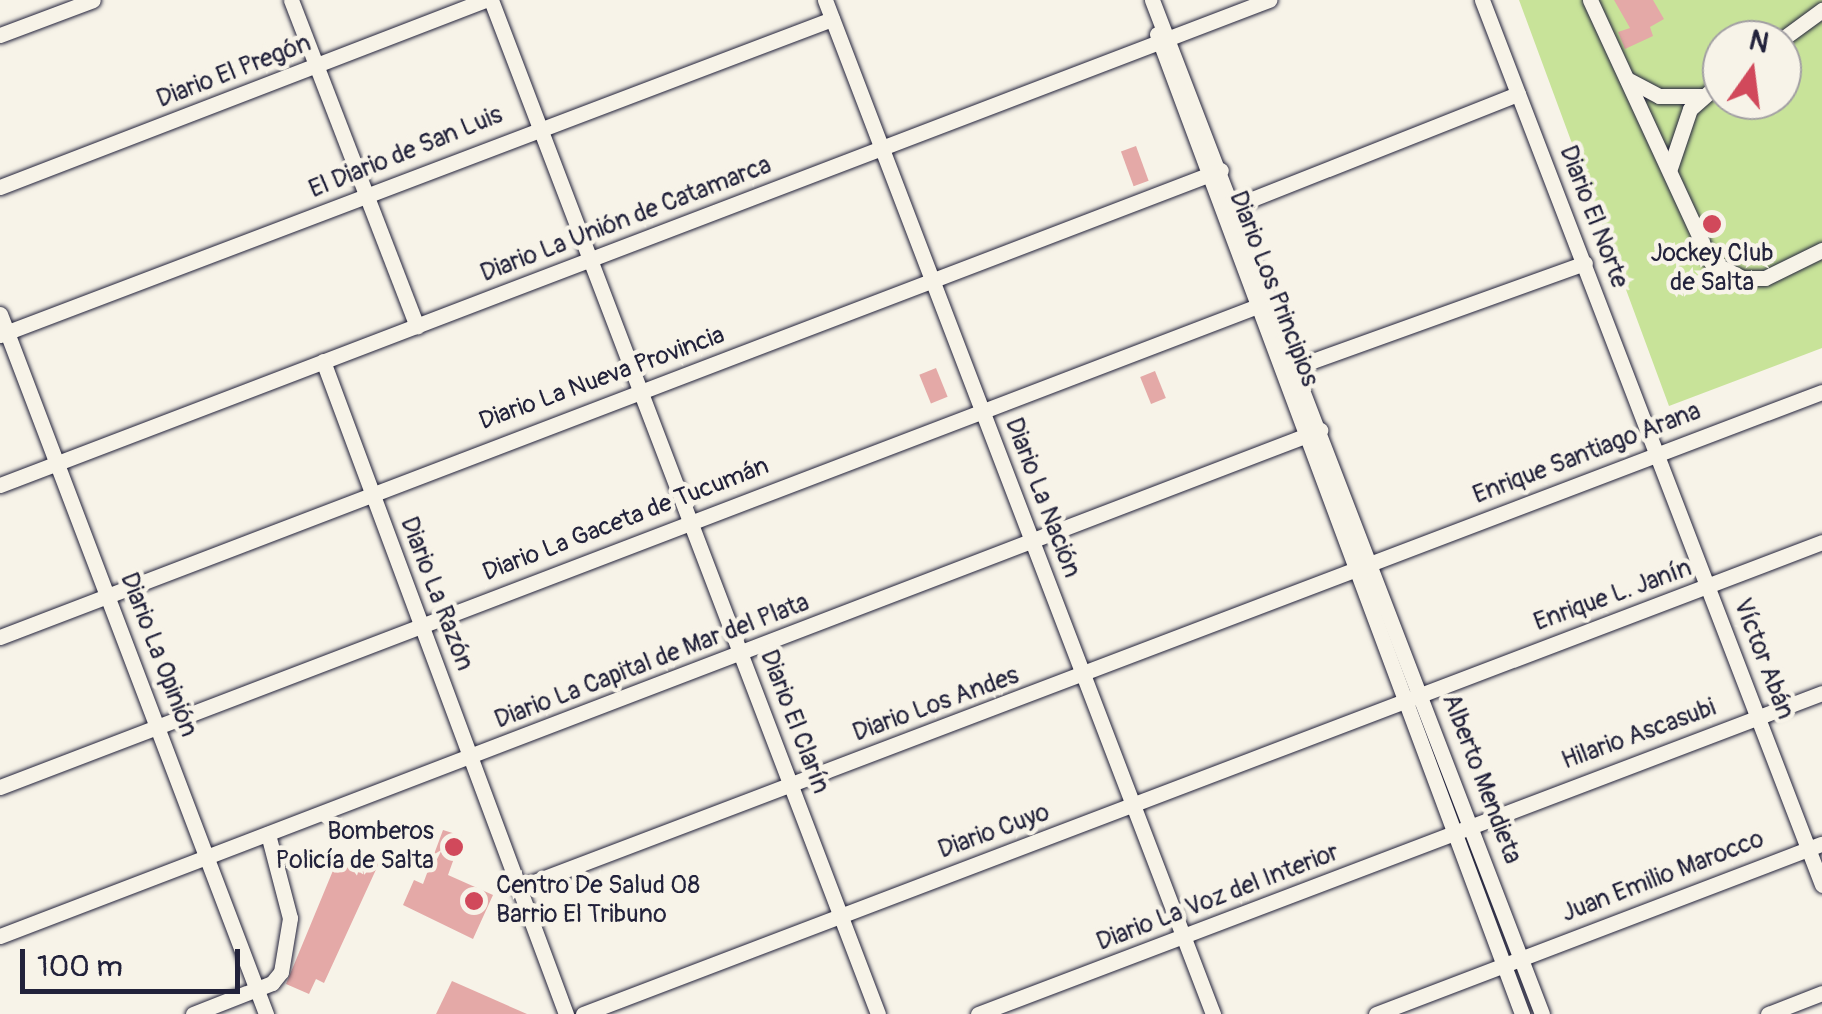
<!DOCTYPE html>
<meta charset="utf-8">
<style>
body{margin:0}
#map{position:relative;width:1822px;height:1014px;overflow:hidden;background:#f7f3e8;font-family:Pangolin,sans-serif}
div>[style]{position:absolute}
.green>*{inset:0;background:#c8e399}
.building>*{inset:0;background:#e4a9a7;transform-origin:0 0}
.roads{filter:drop-shadow(0 0 2px #22223b) drop-shadow(0 0 2px #22223b)}
.minor>*{height:15px;margin:-7.5px;padding:0 7.5px;transform-origin:7.5px;border-radius:7.5px;background:#f7f3e8}
.dots>*{width:28px;height:28px;translate:-50% -50%;box-sizing:border-box;border:5px solid #f7f3e8;border-radius:50%}
span{translate:-50% -50%;white-space:nowrap;text-align:center;line-height:1.15;-webkit-text-stroke:9px #f7f3e8;paint-order:stroke}
.street-label{font-size:25px;color:#22223b}
.poi-label{font-size:25px;color:#22223b}
.right{translate:-100% -50%;text-align:right}
.left{translate:0 -50%;text-align:left}
.north{position:absolute;left:1702px;top:20px;width:100px;height:100px;box-sizing:border-box;background:#f7f3e8;border:2px solid #a29fa3;border-radius:50%;rotate:14deg;font-size:28px;font-weight:700;line-height:40px;text-align:center;color:#22223b}
.north::after{content:'';display:block;margin:auto;width:35px;height:45px;background:#d1495b;clip-path:polygon(50% 0,100% 100%,50% 72%,0 100%)}
.scale{position:absolute;left:20px;top:949px;width:220px;height:45px;box-sizing:border-box;border:5px solid #22223b;border-top:0;padding-left:12px;font-size:30px;line-height:35px;white-space:nowrap;color:#22223b;-webkit-text-stroke:8px #f7f3e8;paint-order:stroke}
</style>
<div id="map">
<div class="green">
<div style="clip-path:polygon(evenodd,1519px 0,1822px 0,1822px 348px,1669px 406px,1519px 0,1722px 40px,1782px 40px,1782px 100px,1722px 100px,1722px 40px)"></div>
</div>
<div class="building">
<div style="clip-path:polygon(1614px 0,1653px 0,1664px 19px,1650px 27px,1653px 36px,1625px 49px,1618px 32px,1630px 28px)"></div>
<div style="left:1136px;top:146px;width:37px;height:16px;rotate:70deg"></div>
<div style="left:936px;top:368px;width:31px;height:18px;rotate:68deg"></div>
<div style="left:1155px;top:371px;width:29px;height:16px;rotate:68deg"></div>
<div style="clip-path:polygon(443px 830px,462px 836px,448px 875px,493px 895px,473px 939px,403px 905px,414px 880px,423px 884px)"></div>
<div style="clip-path:polygon(351px 850px,379px 863px,324px 983px,316px 979px,309px 994px,286px 984px,339px 856px,347px 860px)"></div>
<div style="clip-path:polygon(452px 981px,527px 1014px,436px 1014px)"></div>
</div>
<div class="roads">
<div class="minor">
<div style="left:291px;top:0;width:350px;rotate:68.9deg"></div>
<div style="left:491px;top:0;width:1085px;rotate:69.11deg"></div>
<div style="left:825px;top:0;width:1086px;rotate:69.06deg"></div>
<div style="left:1152px;top:0;width:1086px;rotate:68.96deg"></div>
<div style="left:1482px;top:0;width:948px;rotate:68.98deg"></div>
<div style="left:1590px;top:0;width:289px;rotate:65.2deg"></div>
<div style="left:1711px;top:262px;width:35px;rotate:27deg"></div>
<div style="left:1742px;top:278px;width:23px"></div>
<div style="left:1765px;top:278px;width:64px;rotate:-26.2deg"></div>
<div style="left:1157px;top:34px;width:1046px;rotate:69.57deg"></div>
<div style="left:0;top:35px;width:99px;rotate:-20.6deg"></div>
<div style="left:1781px;top:40px;width:51px;rotate:-36.2deg"></div>
<div style="left:1627px;top:79px;width:36px;rotate:28deg"></div>
<div style="left:1659px;top:96px;width:44px"></div>
<div style="left:1670px;top:168px;width:62px;rotate:-71.3deg"></div>
<div style="left:1690px;top:109px;width:43px;rotate:-41.2deg"></div>
<div style="left:0;top:187px;width:520px;rotate:-21.08deg"></div>
<div style="left:1227px;top:209px;width:313px;rotate:-21.6deg"></div>
<div style="left:0;top:314px;width:749px;rotate:69.19deg"></div>
<div style="left:0;top:335px;width:890px;rotate:-20.8deg"></div>
<div style="left:323px;top:361px;width:697px;rotate:69.59deg"></div>
<div style="left:1296px;top:367px;width:307px;rotate:-19.8deg"></div>
<div style="left:0;top:485px;width:1359px;rotate:-20.92deg"></div>
<div style="left:0;top:637px;width:1307px;rotate:-20.93deg"></div>
<div style="left:0;top:787px;width:1361px;rotate:-20.93deg"></div>
<div style="left:518px;top:888px;width:1395px;rotate:-20.83deg"></div>
<div style="left:0;top:936px;width:1414px;rotate:-20.97deg"></div>
<div style="left:193px;top:1014px;width:85px;rotate:-21.4deg"></div>
<div style="left:272px;top:983px;width:14px;rotate:-51deg"></div>
<div style="left:281px;top:972px;width:55px;rotate:-80.5deg"></div>
<div style="left:290px;top:918px;width:87px;rotate:-104.7deg"></div>
<div style="left:583px;top:1014px;width:1326px;rotate:-20.85deg"></div>
<div style="left:978px;top:1014px;width:903px;rotate:-20.82deg"></div>
<div style="left:1376px;top:1014px;width:477px;rotate:-20.9deg"></div>
<div style="left:1768px;top:1014px;width:58px;rotate:-21.3deg"></div>
</div>
</div>
<div class="dots">
<div style="left:1712px;top:224px;background:#d1495b"></div>
<div style="left:454px;top:847px;background:#d1495b"></div>
<div style="left:474px;top:901px;background:#d1495b"></div>
</div>
<div class="street-label">
<span style="left:234px;top:72px;rotate:-21deg">Diario El Pregón</span>
<span style="left:406px;top:153px;rotate:-22deg">El Diario de San Luis</span>
<span style="left:1593px;top:217px;rotate:69deg">Diario El Norte</span>
<span style="left:626px;top:220px;rotate:-21deg">Diario La Unión de Catamarca</span>
<span style="left:1273px;top:289px;rotate:69deg">Diario Los Principios</span>
<span style="left:602px;top:379px;rotate:-20deg">Diario La Nueva Provincia</span>
<span style="left:1587px;top:454px;rotate:-21deg">Enrique Santiago Arana</span>
<span style="left:1042px;top:498px;rotate:69deg">Diario La Nación</span>
<span style="left:626px;top:520px;rotate:-21deg">Diario La Gaceta de Tucumán</span>
<span style="left:436px;top:594px;rotate:69deg">Diario La Razón</span>
<span style="left:1613px;top:596px;rotate:-20deg">Enrique L. Janín</span>
<span style="left:158px;top:655px;rotate:69deg">Diario La Opinión</span>
<span style="left:1763px;top:659px;rotate:69deg">Víctor Abán</span>
<span style="left:652px;top:662px;rotate:-21deg">Diario La Capital de Mar del Plata</span>
<span style="left:936px;top:705px;rotate:-20deg">Diario Los Andes</span>
<span style="left:794px;top:722px;rotate:69deg">Diario El Clarín</span>
<span style="left:1639px;top:735px;rotate:-20deg">Hilario Ascasubi</span>
<span style="left:1481px;top:779px;rotate:69deg">Alberto Mendieta</span>
<span style="left:994px;top:832px;rotate:-20deg">Diario Cuyo</span>
<span style="left:1663px;top:877px;rotate:-21deg">Juan Emilio Marocco</span>
<span style="left:1218px;top:898px;rotate:-21deg">Diario La Voz del Interior</span>
</div>
<div class="poi-label">
<span style="left:1712px;top:269px">Jockey Club<br>de Salta</span>
<span class="right" style="left:434px;top:847px">Bomberos<br>Policía de Salta</span>
<span class="left" style="left:496px;top:901px">Centro De Salud 08<br>Barrio El Tribuno</span>
</div>
<div class="north">N</div>
<div class="scale">100 m</div>
</div>
